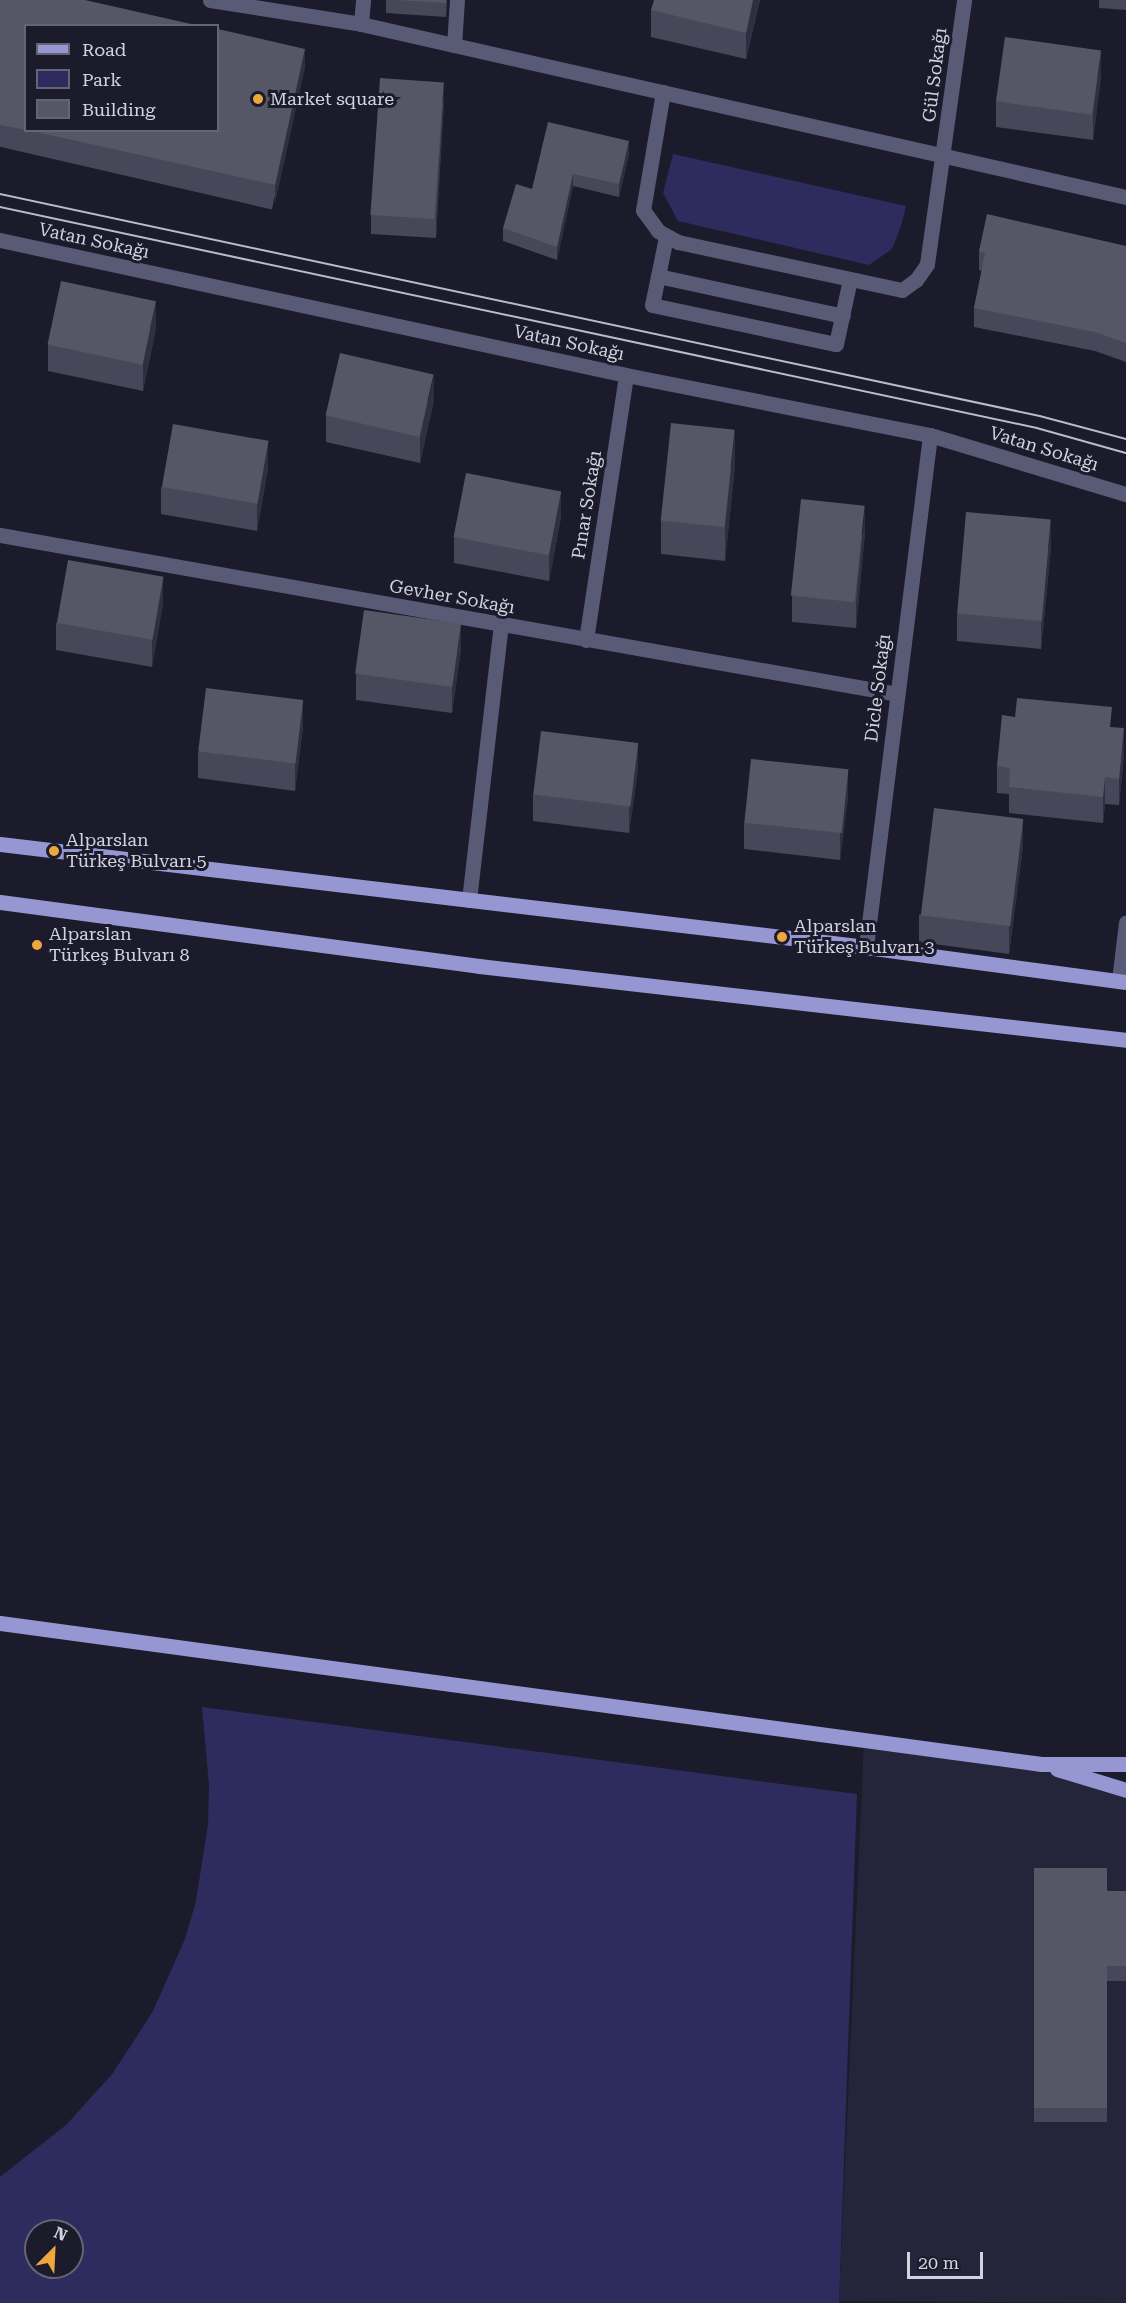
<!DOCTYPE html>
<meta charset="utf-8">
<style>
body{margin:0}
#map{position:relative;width:1126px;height:2303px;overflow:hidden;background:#1b1b2c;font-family:"Roboto Serif",serif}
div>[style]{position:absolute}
.built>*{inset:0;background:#24243b}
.green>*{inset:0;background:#2e2b5e}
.minor>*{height:15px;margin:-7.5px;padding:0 7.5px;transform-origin:7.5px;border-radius:7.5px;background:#595a76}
.major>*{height:15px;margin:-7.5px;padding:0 7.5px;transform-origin:7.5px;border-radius:7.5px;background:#9697d2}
.tram>*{height:1.5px;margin:-0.75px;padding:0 0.75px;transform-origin:0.75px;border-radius:0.75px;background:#bbbcc8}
.wall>*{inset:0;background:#464758;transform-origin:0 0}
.shaded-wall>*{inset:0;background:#2e2f40}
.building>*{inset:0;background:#555666;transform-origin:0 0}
.dots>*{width:16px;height:16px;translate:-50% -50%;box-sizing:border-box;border:3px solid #1b1b2c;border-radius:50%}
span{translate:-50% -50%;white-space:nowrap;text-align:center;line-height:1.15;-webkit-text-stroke:6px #1b1b2c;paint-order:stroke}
.street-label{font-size:18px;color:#d2d3de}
.poi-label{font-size:18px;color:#d2d3de}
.left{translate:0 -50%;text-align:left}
.legend{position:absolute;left:24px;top:24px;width:195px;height:108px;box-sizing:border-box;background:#1b1b2c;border:2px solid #646573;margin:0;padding:8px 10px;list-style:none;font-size:18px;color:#d2d3de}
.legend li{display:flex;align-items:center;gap:12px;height:30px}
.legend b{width:30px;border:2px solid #646573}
.north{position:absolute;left:24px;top:2219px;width:60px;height:60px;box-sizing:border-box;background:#1b1b2c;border:2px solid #646573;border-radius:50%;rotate:24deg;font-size:16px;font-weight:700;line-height:24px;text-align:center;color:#d2d3de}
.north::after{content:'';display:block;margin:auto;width:21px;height:27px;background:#eea73d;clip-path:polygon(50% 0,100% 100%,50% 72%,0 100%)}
.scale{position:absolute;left:907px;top:2252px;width:76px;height:27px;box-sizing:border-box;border:3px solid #d2d3de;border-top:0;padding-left:8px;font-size:18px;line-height:21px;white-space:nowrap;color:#d2d3de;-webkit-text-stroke:4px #1b1b2c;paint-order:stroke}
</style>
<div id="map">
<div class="built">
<div style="clip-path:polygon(864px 1740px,1042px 1764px,1126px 1794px,1126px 2303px,839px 2301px)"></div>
</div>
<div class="green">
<div style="clip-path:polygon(673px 154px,906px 206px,901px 226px,892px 249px,869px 265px,678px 221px,663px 193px)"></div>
<div style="clip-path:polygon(evenodd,202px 1707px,857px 1794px,839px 2303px,0 2303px,0 2177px,66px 2125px,113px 2073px,153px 2011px,185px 1939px,196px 1901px,208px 1824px,209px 1785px,202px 1707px,36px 2231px,72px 2231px,72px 2267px,36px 2267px,36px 2231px)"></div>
</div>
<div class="minor">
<div style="left:210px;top:0;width:153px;rotate:9deg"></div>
<div style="left:361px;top:24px;width:784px;rotate:12.74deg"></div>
<div style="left:361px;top:24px;width:24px;rotate:-85deg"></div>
<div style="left:454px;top:45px;width:45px;rotate:-86.2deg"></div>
<div style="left:663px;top:92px;width:120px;rotate:99.6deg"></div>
<div style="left:643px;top:210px;width:26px;rotate:54deg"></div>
<div style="left:658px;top:231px;width:23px;rotate:29deg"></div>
<div style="left:678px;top:242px;width:229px;rotate:12.1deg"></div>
<div style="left:902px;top:290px;width:17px;rotate:-36deg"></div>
<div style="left:916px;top:280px;width:19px;rotate:-55deg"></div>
<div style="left:927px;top:264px;width:267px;rotate:-82deg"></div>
<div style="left:666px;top:237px;width:69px;rotate:101.6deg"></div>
<div style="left:652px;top:305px;width:188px;rotate:12deg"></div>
<div style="left:836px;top:344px;width:66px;rotate:-77.8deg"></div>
<div style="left:0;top:240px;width:640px;rotate:12.17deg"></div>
<div style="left:626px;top:375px;width:310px;rotate:11.2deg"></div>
<div style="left:930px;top:435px;width:205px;rotate:16.8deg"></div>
<div style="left:658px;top:276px;width:189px;rotate:12.2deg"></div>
<div style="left:0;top:535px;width:911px;rotate:10.05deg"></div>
<div style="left:586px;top:640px;width:268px;rotate:-81.4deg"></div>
<div style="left:469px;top:900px;width:277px;rotate:-83.4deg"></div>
<div style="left:866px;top:947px;width:516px;rotate:-82.87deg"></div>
<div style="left:1119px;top:981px;width:59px;rotate:-83.2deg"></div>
</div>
<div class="major">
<div style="left:0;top:844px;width:872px;rotate:6.78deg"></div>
<div style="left:866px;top:947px;width:262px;rotate:7.7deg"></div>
<div style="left:0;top:902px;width:483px;rotate:7.6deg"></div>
<div style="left:479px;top:966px;width:651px;rotate:6.52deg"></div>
<div style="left:0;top:1623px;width:1051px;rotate:7.71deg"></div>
<div style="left:1042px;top:1764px;width:84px"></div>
<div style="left:1057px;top:1769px;width:72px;rotate:16.9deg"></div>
</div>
<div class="tram">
<div style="left:0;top:194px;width:1063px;rotate:12.05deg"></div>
<div style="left:1040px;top:416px;width:89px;rotate:15deg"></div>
<div style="left:0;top:207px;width:1060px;rotate:12.03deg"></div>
<div style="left:1037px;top:428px;width:92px;rotate:15.7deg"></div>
</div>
<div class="wall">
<div style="left:0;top:0;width:312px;height:143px;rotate:13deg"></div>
<div style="clip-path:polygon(386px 0,447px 0,446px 17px,386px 13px)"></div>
<div style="clip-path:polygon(760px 0,746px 59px,651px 37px,651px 10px)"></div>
<div style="clip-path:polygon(1099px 0,1126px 0,1126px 10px,1099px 8px)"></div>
<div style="clip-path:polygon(1101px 76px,1093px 140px,996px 127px,996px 101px)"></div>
<div style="clip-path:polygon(444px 101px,436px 238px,371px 234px,371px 215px)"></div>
<div style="clip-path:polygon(629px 154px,619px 197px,573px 186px,557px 260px,503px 241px,503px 228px,532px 189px)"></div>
<div style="clip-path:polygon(1126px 246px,1126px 362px,1095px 351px,974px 327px,974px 308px,982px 271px,979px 270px,979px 251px)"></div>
<div style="clip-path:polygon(156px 328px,143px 391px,48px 371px,48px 345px)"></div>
<div style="clip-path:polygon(434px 400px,420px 463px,326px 442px,326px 415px)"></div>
<div style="clip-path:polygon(735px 465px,725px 561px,661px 554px,661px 520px)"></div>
<div style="clip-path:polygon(268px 468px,257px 531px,161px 514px,161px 487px)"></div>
<div style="clip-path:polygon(561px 517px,549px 581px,454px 563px,454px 537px)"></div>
<div style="clip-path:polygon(865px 532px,856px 628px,792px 622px,792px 596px)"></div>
<div style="clip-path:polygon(1051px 547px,1041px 649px,957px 641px,957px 614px)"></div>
<div style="clip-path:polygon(163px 603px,152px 667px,56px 650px,56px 623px)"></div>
<div style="clip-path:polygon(461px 649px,452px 713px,356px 700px,356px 674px)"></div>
<div style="clip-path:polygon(303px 727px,295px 791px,198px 778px,198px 752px)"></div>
<div style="clip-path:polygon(1112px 727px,1124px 754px,1119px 805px,1105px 804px,1103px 823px,1009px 813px,1009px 794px,997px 793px,997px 766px)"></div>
<div style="clip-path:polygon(638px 769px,629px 833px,533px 821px,533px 794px)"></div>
<div style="clip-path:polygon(848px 796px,840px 860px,744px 849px,744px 823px)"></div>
<div style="clip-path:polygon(1023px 846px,1009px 954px,919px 942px,919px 915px)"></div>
<div style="clip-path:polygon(1034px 1868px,1107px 1891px,1126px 1891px,1126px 1981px,1107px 1981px,1107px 2122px,1034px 2122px)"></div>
</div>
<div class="shaded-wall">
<div style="clip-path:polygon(753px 0,760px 0,746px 59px,746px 33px)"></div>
<div style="clip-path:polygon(305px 49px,305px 68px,275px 204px,275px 185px)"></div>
<div style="clip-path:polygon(1101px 50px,1101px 76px,1093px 140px,1093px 113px)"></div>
<div style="clip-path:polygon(444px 82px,444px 101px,436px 238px,436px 219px)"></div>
<div style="clip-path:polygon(629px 141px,629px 154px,619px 197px,619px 184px)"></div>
<div style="clip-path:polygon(573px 174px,573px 186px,557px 260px,557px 247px)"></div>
<div style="clip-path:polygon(156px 301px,156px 328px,143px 391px,143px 364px)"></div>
<div style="clip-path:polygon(434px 374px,434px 400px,420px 463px,420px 437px)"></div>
<div style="clip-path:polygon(735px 430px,735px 465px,725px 561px,725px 527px)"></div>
<div style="clip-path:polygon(268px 441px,268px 468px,257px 531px,257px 505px)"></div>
<div style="clip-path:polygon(561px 491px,561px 517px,549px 581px,549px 555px)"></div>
<div style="clip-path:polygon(865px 506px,865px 532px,856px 628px,856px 602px)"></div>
<div style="clip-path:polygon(1051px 520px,1051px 547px,1041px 649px,1041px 623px)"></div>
<div style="clip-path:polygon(163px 577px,163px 603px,152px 667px,152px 640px)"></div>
<div style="clip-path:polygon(461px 623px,461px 649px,452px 713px,452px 687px)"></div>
<div style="clip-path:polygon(303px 700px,303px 727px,295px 791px,295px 764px)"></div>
<div style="clip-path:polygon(1124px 728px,1124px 754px,1119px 805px,1119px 779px)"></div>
<div style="clip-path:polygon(638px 743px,638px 769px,629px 833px,629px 807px)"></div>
<div style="clip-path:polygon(848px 770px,848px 796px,840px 860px,840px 834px)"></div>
<div style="clip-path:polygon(1105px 777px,1105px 804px,1103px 823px,1103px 797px)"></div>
<div style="clip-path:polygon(1023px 819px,1023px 846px,1009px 954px,1009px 927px)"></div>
</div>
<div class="building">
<div style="clip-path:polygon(0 0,85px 0,200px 26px,26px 26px,26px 130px,0 125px)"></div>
<div style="clip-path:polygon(395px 0,446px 0,446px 3px)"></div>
<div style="clip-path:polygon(654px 0,753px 0,746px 33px,651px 10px)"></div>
<div style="clip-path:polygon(218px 29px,305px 49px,275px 185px,27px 130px,218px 130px)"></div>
<div style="left:1005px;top:37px;width:97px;height:65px;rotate:8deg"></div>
<div style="left:380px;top:78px;width:64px;height:137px;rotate:4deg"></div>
<div style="clip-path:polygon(548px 122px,629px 141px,619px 184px,573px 174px,557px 247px,503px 228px,516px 184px,532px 189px)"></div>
<div style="clip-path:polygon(987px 214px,1126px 246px,1126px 343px,1095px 332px,974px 308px,985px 253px,979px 251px)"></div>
<div style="left:61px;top:281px;width:97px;height:65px;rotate:12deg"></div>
<div style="left:340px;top:353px;width:96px;height:64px;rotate:13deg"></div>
<div style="left:671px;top:423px;width:64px;height:98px;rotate:6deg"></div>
<div style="left:173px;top:424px;width:97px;height:64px;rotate:10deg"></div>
<div style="left:466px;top:473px;width:97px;height:65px;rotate:11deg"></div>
<div style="left:801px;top:499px;width:64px;height:97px;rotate:6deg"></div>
<div style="left:966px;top:512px;width:85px;height:102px;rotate:5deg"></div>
<div style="left:68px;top:560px;width:97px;height:64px;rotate:10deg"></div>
<div style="left:364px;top:610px;width:98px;height:64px;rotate:8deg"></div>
<div style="left:206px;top:688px;width:98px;height:64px;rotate:7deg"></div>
<div style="clip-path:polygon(1017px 698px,1112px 707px,1110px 727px,1124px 728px,1119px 779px,1105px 777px,1103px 797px,1009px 787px,1010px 768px,997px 766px,1002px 715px,1015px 717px)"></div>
<div style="left:541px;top:731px;width:98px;height:64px;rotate:7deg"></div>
<div style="left:751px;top:759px;width:98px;height:64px;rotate:6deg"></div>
<div style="left:934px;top:808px;width:90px;height:108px;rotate:7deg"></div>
<div style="clip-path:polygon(1034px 1868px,1107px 1868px,1107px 1891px,1126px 1891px,1126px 1966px,1107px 1966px,1107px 2108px,1034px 2108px)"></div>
</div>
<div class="dots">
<div style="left:258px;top:99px;background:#eea73d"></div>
<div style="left:54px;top:851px;background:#eea73d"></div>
<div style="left:782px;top:937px;background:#eea73d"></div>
<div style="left:37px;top:945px;background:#eea73d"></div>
</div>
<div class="street-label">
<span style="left:935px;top:75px;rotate:-83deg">Gül Sokağı</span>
<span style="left:94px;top:241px;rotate:12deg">Vatan Sokağı</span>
<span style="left:569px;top:343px;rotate:12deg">Vatan Sokağı</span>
<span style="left:1044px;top:449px;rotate:17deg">Vatan Sokağı</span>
<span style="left:587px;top:505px;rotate:-81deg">Pınar Sokağı</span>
<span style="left:452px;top:597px;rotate:10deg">Gevher Sokağı</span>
<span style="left:878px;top:688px;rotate:-83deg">Dicle Sokağı</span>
</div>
<div class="poi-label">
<span class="left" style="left:270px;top:99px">Market square</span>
<span class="left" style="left:66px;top:851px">Alparslan<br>Türkeş Bulvarı 5</span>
<span class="left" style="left:794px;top:937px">Alparslan<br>Türkeş Bulvarı 3</span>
<span class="left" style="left:49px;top:945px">Alparslan<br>Türkeş Bulvarı 8</span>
</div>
<ul class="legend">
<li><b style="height:8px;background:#9697d2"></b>Road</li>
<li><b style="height:16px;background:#2e2b5e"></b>Park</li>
<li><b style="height:16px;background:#555666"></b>Building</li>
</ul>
<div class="north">N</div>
<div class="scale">20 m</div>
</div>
